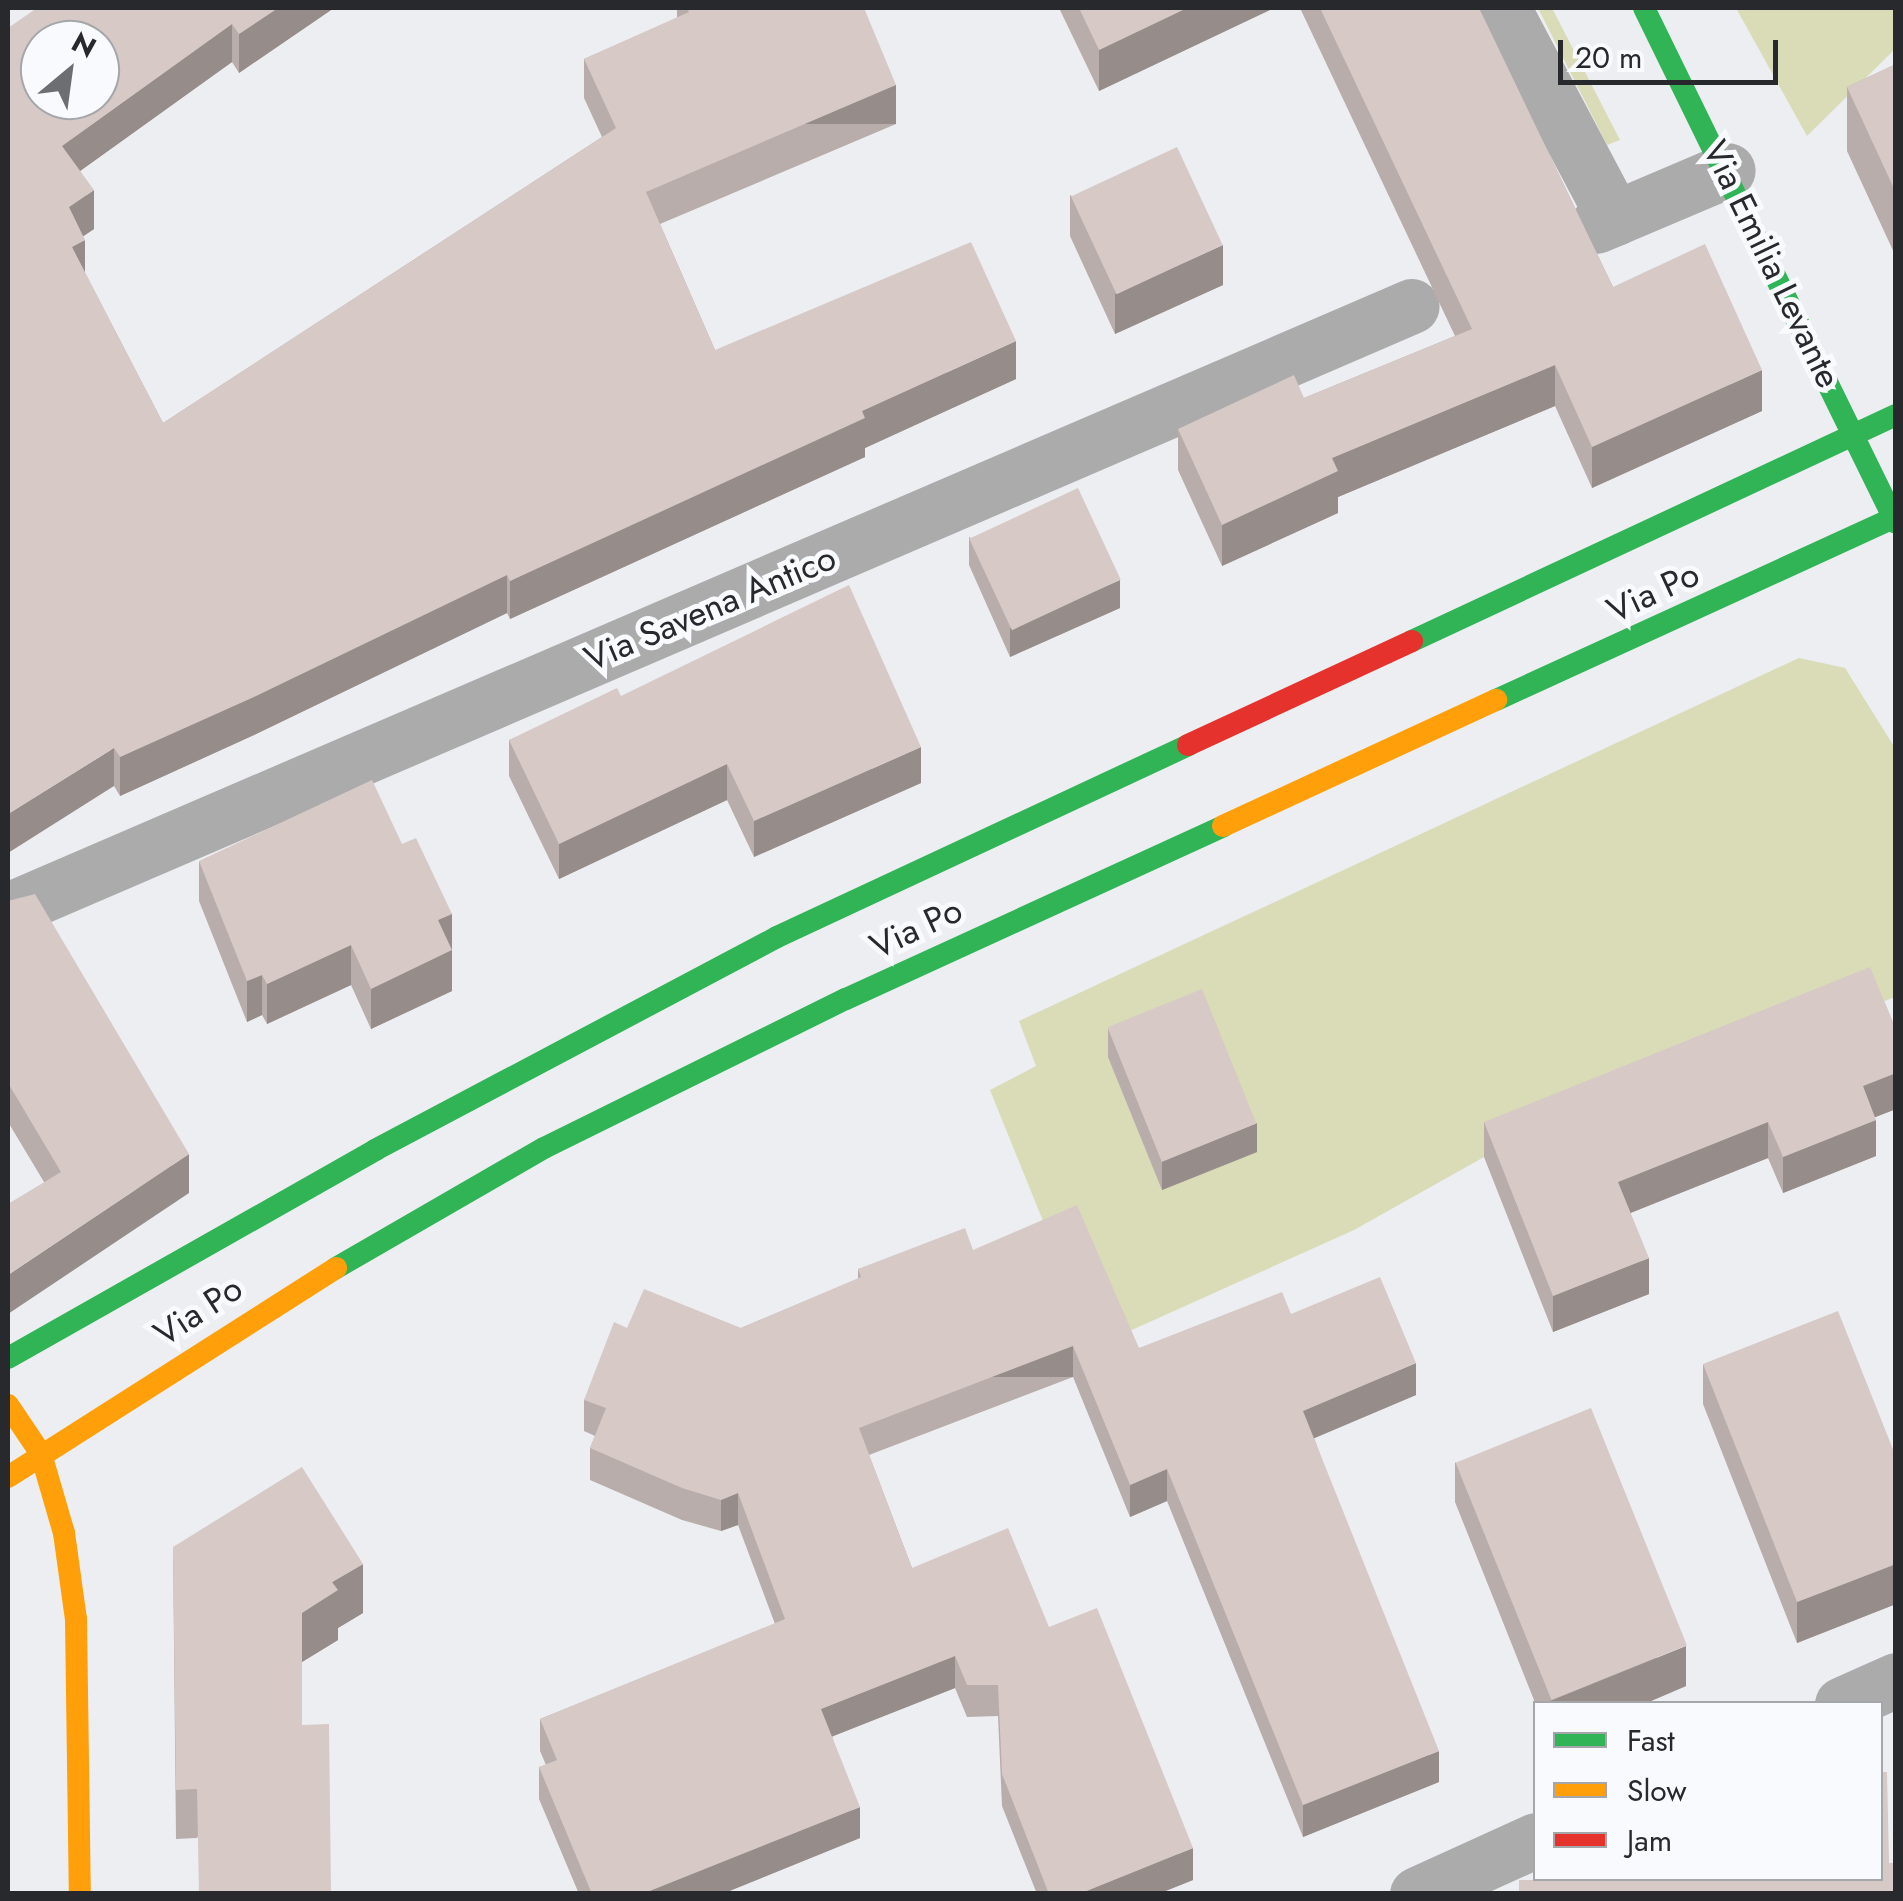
<!DOCTYPE html>
<style>
body{margin:0}
#map{position:relative;width:1903px;height:1901px;overflow:hidden;background:#eceef2;font-family:Jost,sans-serif}
div>[style]{position:absolute}
.green>*{inset:0;background:#d9dcb7}
.street>*{height:55px;margin:-27.5px;padding:0 27.5px;transform-origin:27.5px;border-radius:27.5px;background:#ababab}
.fast>*{height:22px;margin:-11px;padding:0 11px;transform-origin:11px;border-radius:11px;background:#30b455}
.slow>*{height:22px;margin:-11px;padding:0 11px;transform-origin:11px;border-radius:11px;background:#ff9f0a}
.jam>*{height:22px;margin:-11px;padding:0 11px;transform-origin:11px;border-radius:11px;background:#e5322d}
.wall>*{inset:0;background:#b8adaa}
.shaded-wall>*{inset:0;background:#968d8b;transform-origin:0 0}
.building>*{inset:0;background:#d6c9c6;transform-origin:0 0}
span{translate:-50% -50%;white-space:nowrap;text-align:center;line-height:1.15;-webkit-text-stroke:10px #f8fafd;paint-order:stroke}
.street-label{font-size:35px;color:#27292c}
.frame{position:absolute;inset:0;border:10px solid #27292c;pointer-events:none}
.legend{position:absolute;left:1533px;top:1701px;width:350px;height:180px;box-sizing:border-box;background:#f8fafd;border:2px solid #a4a6a9;margin:0;padding:12px 18px;list-style:none;font-size:30px;color:#27292c}
.legend li{display:flex;align-items:center;gap:20px;height:50px}
.legend b{width:50px;border:2px solid #a4a6a9}
.north{position:absolute;left:20px;top:20px;width:100px;height:100px;box-sizing:border-box;background:#f8fafd;border:2px solid #a4a6a9;border-radius:50%;rotate:29deg;font-size:28px;font-weight:700;line-height:40px;text-align:center;color:#27292c}
.north::after{content:'';display:block;margin:auto;width:35px;height:45px;background:#6c6e71;clip-path:polygon(50% 0,100% 100%,50% 72%,0 100%)}
.scale{position:absolute;left:1558px;top:40px;width:220px;height:45px;box-sizing:border-box;border:5px solid #27292c;border-top:0;padding-left:12px;font-size:30px;line-height:35px;white-space:nowrap;color:#27292c;-webkit-text-stroke:8px #f8fafd;paint-order:stroke}
</style>
<div id="map">
<div class="green">
<div style="clip-path:polygon(1538px 8px,1552px 8px,1620px 140px,1607px 145px)"></div>
<div style="clip-path:polygon(1736px 8px,1895px 8px,1895px 49px,1807px 136px)"></div>
<div style="clip-path:polygon(1799px 658px,1845px 668px,1895px 748px,1895px 997px,1484px 1157px,1354px 1230px,1094px 1347px,990px 1090px,1036px 1066px,1019px 1021px)"></div>
</div>
<div class="street">
<div style="left:1503px;top:8px;width:238px;rotate:62.1deg"></div>
<div style="left:1596px;top:226px;width:143px;rotate:-23deg"></div>
<div style="left:8px;top:910px;width:1528px;rotate:-23.28deg"></div>
<div style="left:1842px;top:1704px;width:59px;rotate:-24deg"></div>
<div style="left:1417px;top:1894px;width:131px;rotate:-24.4deg"></div>
</div>
<div class="fast">
<div style="left:1644px;top:8px;width:573px;rotate:63.93deg"></div>
<div style="left:1412px;top:641px;width:534px;rotate:-25.03deg"></div>
<div style="left:1496px;top:700px;width:440px;rotate:-24.6deg"></div>
<div style="left:336px;top:1268px;width:240px;rotate:-30deg"></div>
<div style="left:544px;top:1148px;width:337px;rotate:-26.3deg"></div>
<div style="left:846px;top:999px;width:415px;rotate:-24.6deg"></div>
<div style="left:8px;top:1358px;width:422px;rotate:-29.5deg"></div>
<div style="left:375px;top:1150px;width:455px;rotate:-27.9deg"></div>
<div style="left:777px;top:937px;width:454px;rotate:-25deg"></div>
</div>
<div class="slow">
<div style="left:1223px;top:826px;width:301px;rotate:-24.8deg"></div>
<div style="left:8px;top:1405px;width:59px;rotate:56deg"></div>
<div style="left:41px;top:1454px;width:82px;rotate:73.8deg"></div>
<div style="left:64px;top:1533px;width:87px;rotate:82.1deg"></div>
<div style="left:76px;top:1619px;width:275px;rotate:89.2deg"></div>
<div style="left:8px;top:1477px;width:389px;rotate:-32.5deg"></div>
</div>
<div class="jam">
<div style="left:1188px;top:745px;width:247px;rotate:-24.9deg"></div>
</div>
<div class="wall">
<div style="clip-path:polygon(37px 8px,334px 8px,239px 73px,232px 62px,80px 171px,94px 229px,83px 236px,85px 273px,163px 423px,602px 137px,584px 98px,584px 59px,677px 18px,677px 8px,864px 8px,896px 124px,660px 224px,715px 350px,1016px 379px,865px 448px,865px 457px,510px 619px,507px 613px,254px 735px,120px 796px,114px 786px)"></div>
<div style="clip-path:polygon(1059px 8px,1274px 8px,1099px 91px)"></div>
<div style="clip-path:polygon(1300px 8px,1479px 8px,1613px 287px,1762px 411px,1592px 488px,1555px 406px,1338px 497px,1338px 513px,1222px 566px,1178px 470px,1178px 429px,1304px 398px,1455px 336px)"></div>
<div style="clip-path:polygon(1896px 64px,1896px 257px,1847px 151px,1847px 87px)"></div>
<div style="clip-path:polygon(1070px 195px,1223px 285px,1115px 334px,1070px 236px)"></div>
<div style="clip-path:polygon(969px 537px,1120px 608px,1010px 657px,969px 565px)"></div>
<div style="clip-path:polygon(621px 696px,921px 783px,754px 857px,727px 800px,559px 879px,509px 776px,509px 740px)"></div>
<div style="clip-path:polygon(402px 844px,452px 914px,452px 991px,371px 1029px,351px 985px,267px 1024px,262px 1015px,247px 1022px,199px 901px,199px 861px)"></div>
<div style="clip-path:polygon(8px 901px,189px 1193px,44px 1182px,8px 1122px)"></div>
<div style="clip-path:polygon(1108px 1029px,1257px 1152px,1162px 1190px,1108px 1057px)"></div>
<div style="clip-path:polygon(1896px 1029px,1896px 1109px,1875px 1117px,1876px 1156px,1783px 1193px,1768px 1158px,1630px 1213px,1649px 1294px,1553px 1332px,1484px 1157px,1484px 1122px)"></div>
<div style="clip-path:polygon(973px 1250px,1139px 1348px,1291px 1314px,1416px 1395px,1314px 1438px,1439px 1782px,1303px 1837px,1167px 1501px,1130px 1517px,1073px 1377px,869px 1455px,912px 1568px,1049px 1627px,1193px 1880px,1158px 1894px,1037px 1894px,1002px 1806px,998px 1716px,967px 1717px,955px 1688px,832px 1736px,860px 1838px,722px 1894px,579px 1894px,539px 1799px,539px 1767px,546px 1765px,540px 1751px,540px 1719px,775px 1624px,738px 1525px,721px 1531px,682px 1520px,590px 1480px,590px 1448px,595px 1436px,584px 1431px,584px 1400px,627px 1328px,741px 1328px,858px 1279px,858px 1269px)"></div>
<div style="clip-path:polygon(1703px 1364px,1896px 1457px,1896px 1604px,1797px 1643px,1703px 1404px)"></div>
<div style="clip-path:polygon(1455px 1462px,1686px 1686px,1644px 1704px,1536px 1704px,1536px 1705px,1455px 1502px)"></div>
<div style="clip-path:polygon(173px 1547px,363px 1613px,338px 1628px,338px 1640px,302px 1662px,197px 1838px,176px 1839px)"></div>
</div>
<div class="shaded-wall">
<div style="clip-path:polygon(278px 8px,334px 8px,239px 73px,239px 34px)"></div>
<div style="clip-path:polygon(1187px 8px,1274px 8px,1099px 91px,1099px 50px)"></div>
<div style="clip-path:polygon(232px 24px,232px 62px,62px 184px,62px 146px)"></div>
<div style="left:896px;top:85px;width:39px;height:272px;rotate:90deg"></div>
<div style="clip-path:polygon(94px 190px,94px 229px,69px 246px,69px 207px)"></div>
<div style="clip-path:polygon(85px 240px,85px 279px,72px 247px)"></div>
<div style="clip-path:polygon(1223px 245px,1223px 285px,1115px 334px,1115px 294px)"></div>
<div style="clip-path:polygon(1016px 341px,1016px 379px,865px 448px,865px 457px,510px 619px,510px 581px,862px 411px)"></div>
<div style="clip-path:polygon(1555px 365px,1555px 406px,1338px 497px,1338px 513px,1222px 566px,1222px 525px,1332px 458px)"></div>
<div style="clip-path:polygon(1762px 370px,1762px 411px,1592px 488px,1592px 447px)"></div>
<div style="clip-path:polygon(507px 575px,507px 613px,254px 735px,120px 796px,120px 757px)"></div>
<div style="clip-path:polygon(1120px 580px,1120px 608px,1010px 657px,1010px 628px)"></div>
<div style="clip-path:polygon(921px 747px,921px 783px,754px 857px,754px 821px)"></div>
<div style="clip-path:polygon(114px 748px,114px 786px,8px 853px,8px 814px)"></div>
<div style="clip-path:polygon(727px 764px,727px 800px,559px 879px,559px 844px)"></div>
<div style="clip-path:polygon(452px 914px,452px 991px,371px 1029px,371px 989px,438px 920px)"></div>
<div style="clip-path:polygon(351px 945px,351px 985px,267px 1024px,267px 984px)"></div>
<div style="clip-path:polygon(262px 975px,262px 1015px,247px 1022px,247px 981px)"></div>
<div style="clip-path:polygon(1896px 1073px,1896px 1109px,1863px 1122px,1863px 1086px)"></div>
<div style="clip-path:polygon(1876px 1120px,1876px 1156px,1783px 1193px,1783px 1157px)"></div>
<div style="clip-path:polygon(1768px 1122px,1768px 1158px,1618px 1218px,1618px 1182px)"></div>
<div style="clip-path:polygon(1257px 1123px,1257px 1152px,1162px 1190px,1162px 1162px)"></div>
<div style="clip-path:polygon(189px 1154px,189px 1193px,8px 1314px,8px 1275px)"></div>
<div style="clip-path:polygon(1649px 1258px,1649px 1294px,1553px 1332px,1553px 1296px)"></div>
<div style="left:1073px;top:1346px;width:31px;height:229px;rotate:90deg"></div>
<div style="clip-path:polygon(1416px 1363px,1416px 1395px,1303px 1443px,1303px 1411px)"></div>
<div style="clip-path:polygon(1167px 1469px,1167px 1501px,1130px 1517px,1130px 1485px)"></div>
<div style="clip-path:polygon(738px 1493px,738px 1525px,721px 1531px,721px 1500px)"></div>
<div style="clip-path:polygon(363px 1564px,363px 1613px,338px 1628px,338px 1640px,302px 1662px,302px 1613px,332px 1582px)"></div>
<div style="clip-path:polygon(1896px 1564px,1896px 1604px,1797px 1643px,1797px 1602px)"></div>
<div style="clip-path:polygon(1686px 1646px,1686px 1686px,1644px 1704px,1550px 1704px,1550px 1701px)"></div>
<div style="clip-path:polygon(955px 1656px,955px 1688px,821px 1741px,821px 1709px)"></div>
<div style="clip-path:polygon(1439px 1751px,1439px 1782px,1303px 1837px,1303px 1805px)"></div>
<div style="clip-path:polygon(860px 1807px,860px 1838px,722px 1894px,642px 1894px)"></div>
<div style="clip-path:polygon(1193px 1848px,1193px 1880px,1158px 1894px,1079px 1894px)"></div>
</div>
<div class="building">
<div style="clip-path:polygon(evenodd,37px 8px,278px 8px,239px 34px,232px 24px,62px 146px,94px 190px,69px 207px,85px 240px,72px 247px,163px 423px,616px 128px,584px 59px,689px 12px,687px 8px,864px 8px,896px 85px,646px 192px,715px 350px,971px 242px,1016px 341px,862px 411px,865px 418px,510px 581px,507px 575px,254px 697px,120px 757px,114px 748px,8px 814px,8px 28px,37px 8px,40px 40px,100px 40px,100px 100px,40px 100px,40px 40px)"></div>
<div style="clip-path:polygon(1079px 8px,1187px 8px,1099px 50px)"></div>
<div style="clip-path:polygon(1320px 8px,1479px 8px,1613px 287px,1705px 244px,1762px 370px,1592px 447px,1555px 365px,1332px 458px,1338px 471px,1222px 525px,1178px 429px,1294px 375px,1304px 398px,1472px 329px)"></div>
<div style="clip-path:polygon(1896px 64px,1896px 193px,1847px 87px)"></div>
<div style="left:1177px;top:147px;width:108px;height:117px;rotate:65deg"></div>
<div style="left:1078px;top:488px;width:101px;height:120px;rotate:65deg"></div>
<div style="clip-path:polygon(849px 585px,921px 747px,754px 821px,727px 764px,559px 844px,509px 740px,617px 688px,621px 696px)"></div>
<div style="clip-path:polygon(372px 780px,402px 844px,416px 838px,452px 914px,438px 920px,452px 950px,371px 989px,351px 945px,267px 984px,262px 975px,247px 981px,199px 861px)"></div>
<div style="clip-path:polygon(35px 894px,189px 1154px,8px 1275px,8px 1204px,61px 1172px,8px 1083px,8px 901px)"></div>
<div style="clip-path:polygon(1870px 967px,1896px 1029px,1896px 1073px,1863px 1086px,1876px 1120px,1783px 1157px,1768px 1122px,1618px 1182px,1649px 1258px,1553px 1296px,1484px 1122px)"></div>
<div style="left:1202px;top:989px;width:145px;height:102px;rotate:68deg"></div>
<div style="clip-path:polygon(1077px 1205px,1139px 1348px,1282px 1292px,1291px 1314px,1380px 1277px,1416px 1363px,1303px 1411px,1439px 1751px,1303px 1805px,1167px 1469px,1130px 1485px,1073px 1346px,859px 1428px,912px 1568px,1008px 1528px,1049px 1627px,1097px 1608px,1193px 1848px,1079px 1894px,1049px 1894px,1002px 1774px,998px 1685px,967px 1685px,955px 1656px,821px 1709px,860px 1807px,642px 1894px,592px 1894px,539px 1767px,557px 1760px,540px 1719px,785px 1619px,738px 1493px,721px 1500px,682px 1488px,590px 1448px,606px 1408px,584px 1400px,614px 1322px,627px 1328px,644px 1289px,741px 1328px,861px 1277px,858px 1269px,965px 1228px,973px 1250px)"></div>
<div style="clip-path:polygon(1838px 1311px,1896px 1457px,1896px 1564px,1797px 1602px,1703px 1364px)"></div>
<div style="left:1591px;top:1408px;width:256px;height:146px;rotate:68deg"></div>
<div style="clip-path:polygon(302px 1467px,363px 1564px,332px 1582px,338px 1590px,302px 1613px,302px 1725px,329px 1724px,331px 1894px,199px 1894px,197px 1789px,176px 1790px,173px 1547px)"></div>
<div style="clip-path:polygon(1880px 1772px,1887px 1772px,1889px 1863px,1896px 1863px,1896px 1894px,1519px 1894px,1519px 1880px,1880px 1878px)"></div>
</div>
<div class="street-label">
<span style="left:1772px;top:264px;rotate:64deg">Via Emilia Levante</span>
<span style="left:1653px;top:592px;rotate:-25deg">Via Po</span>
<span style="left:710px;top:608px;rotate:-23deg">Via Savena Antico</span>
<span style="left:916px;top:928px;rotate:-25deg">Via Po</span>
<span style="left:198px;top:1311px;rotate:-33deg">Via Po</span>
</div>
<div class="frame"></div>
<ul class="legend">
<li><b style="height:12px;background:#30b455"></b>Fast</li>
<li><b style="height:12px;background:#ff9f0a"></b>Slow</li>
<li><b style="height:12px;background:#e5322d"></b>Jam</li>
</ul>
<div class="north">N</div>
<div class="scale">20 m</div>
</div>
